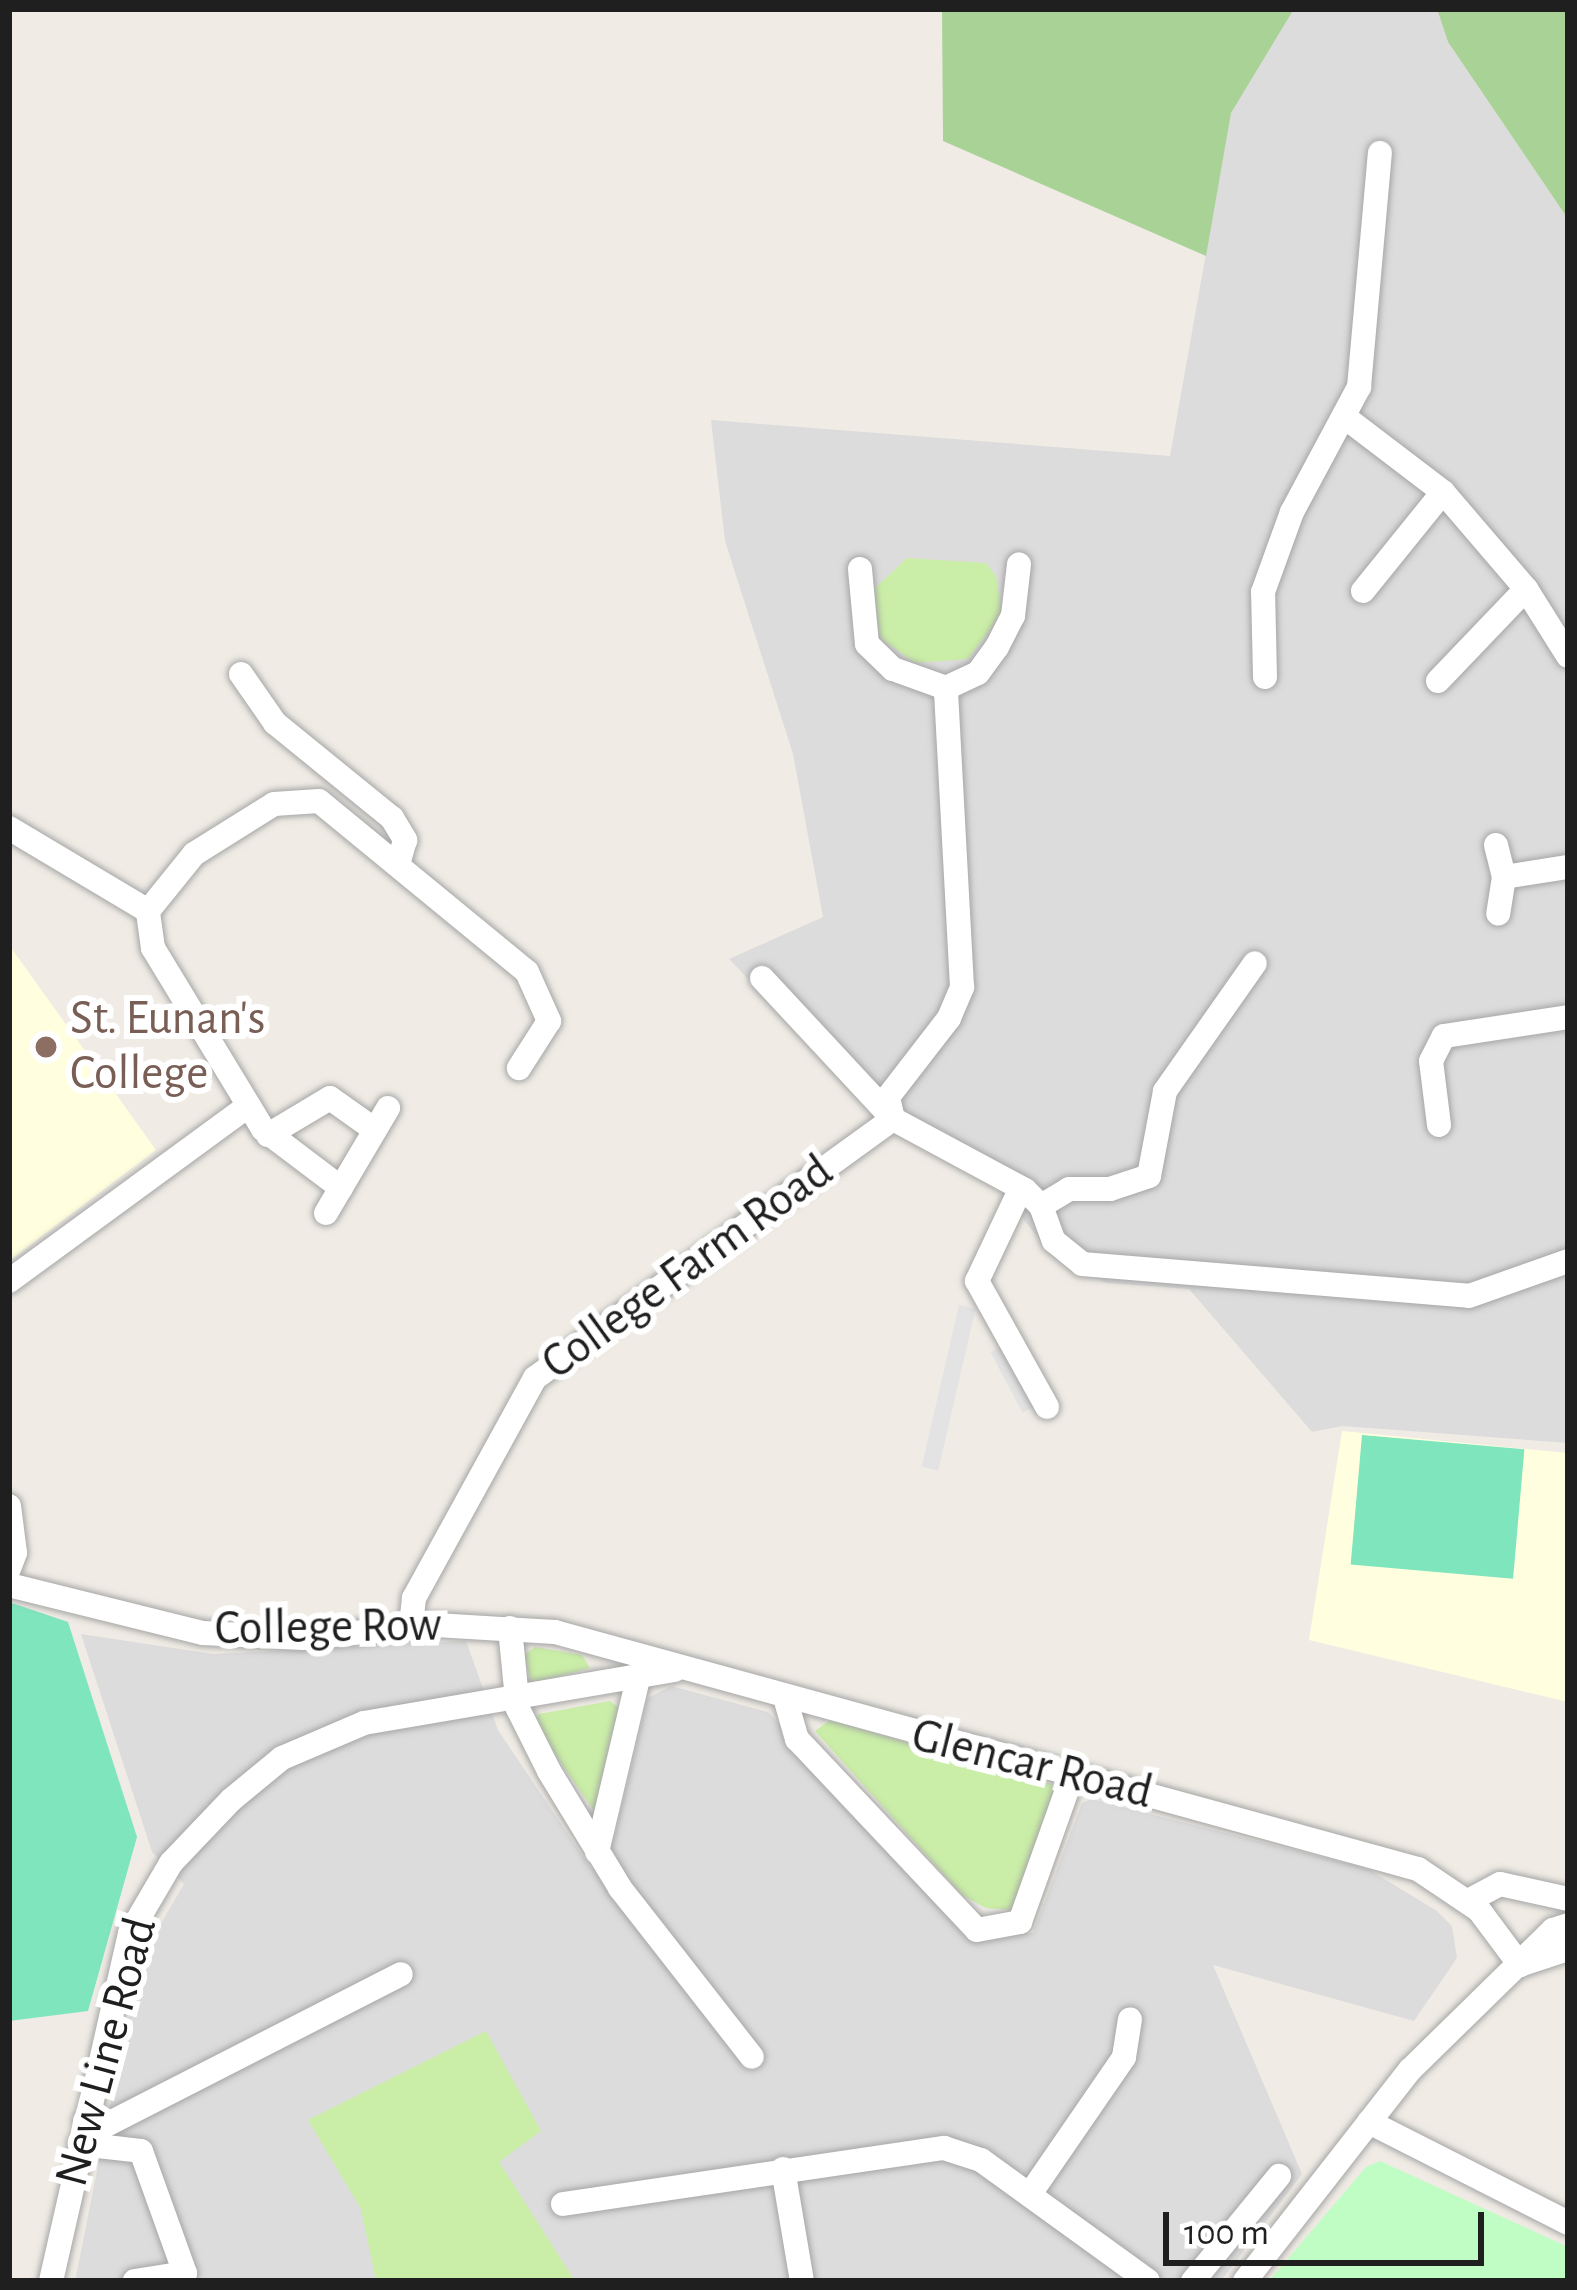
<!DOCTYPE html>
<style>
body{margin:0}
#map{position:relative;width:1577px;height:2290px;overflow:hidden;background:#f0ece5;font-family:"Alegreya Sans",sans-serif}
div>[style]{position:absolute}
.residential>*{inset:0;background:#dddcdc}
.education>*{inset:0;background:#ffffdf}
.grass>*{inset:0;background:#caeea7}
.forest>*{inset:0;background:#a9d297}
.park>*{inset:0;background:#bffdc4}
.pitch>*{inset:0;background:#7ee5bc;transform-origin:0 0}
.parking>*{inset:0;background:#e3e3e3;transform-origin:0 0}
.roads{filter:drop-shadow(0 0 3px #a6a6a6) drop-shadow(0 0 3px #a6a6a6)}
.minor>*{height:24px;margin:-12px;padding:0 12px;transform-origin:12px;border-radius:12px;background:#fff}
.dots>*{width:33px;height:33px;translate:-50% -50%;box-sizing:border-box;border:6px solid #fff;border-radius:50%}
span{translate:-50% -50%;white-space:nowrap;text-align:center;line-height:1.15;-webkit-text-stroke:12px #fff;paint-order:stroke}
.education-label{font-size:48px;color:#785e54}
.left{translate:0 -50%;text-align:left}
.street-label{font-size:48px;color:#1f1f1f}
.frame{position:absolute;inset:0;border:12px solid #1f1f1f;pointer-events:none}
.scale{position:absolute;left:1163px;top:2212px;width:321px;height:54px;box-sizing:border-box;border:6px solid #1f1f1f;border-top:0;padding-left:15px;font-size:36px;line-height:42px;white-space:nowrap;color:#1f1f1f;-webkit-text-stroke:9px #fff;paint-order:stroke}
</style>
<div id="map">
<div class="residential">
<div style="clip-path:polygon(1294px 9px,1437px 9px,1448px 42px,1568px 219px,1568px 1443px,1342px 1426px,1312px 1432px,1189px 1289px,1106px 1283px,1054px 1258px,987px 1173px,898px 1135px,729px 959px,823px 917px,793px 754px,725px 541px,711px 420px,1170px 456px,1231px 112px)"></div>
<div style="clip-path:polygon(81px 1634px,213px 1654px,466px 1641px,498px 1730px,592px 1870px,615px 1835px,648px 1698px,671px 1686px,768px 1712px,972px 1935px,1033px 1933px,1082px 1803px,1091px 1799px,1368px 1869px,1437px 1911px,1452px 1926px,1457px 1958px,1414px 2021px,1213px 1965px,1302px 2174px,1221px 2281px,75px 2281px,126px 2026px,156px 1932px,184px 1884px,152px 1852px)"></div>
</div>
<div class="education">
<div style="clip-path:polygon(9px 945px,156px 1150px,9px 1261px)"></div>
<div style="clip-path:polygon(1342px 1431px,1568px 1453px,1568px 1702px,1309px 1640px)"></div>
</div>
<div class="grass">
<div style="clip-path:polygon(907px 558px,986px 563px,996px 576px,1002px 614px,968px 659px,915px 663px,879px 637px,873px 590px)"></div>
<div style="clip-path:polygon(535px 1647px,582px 1655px,590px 1668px,531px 1684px,524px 1655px)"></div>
<div style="clip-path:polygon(610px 1701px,620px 1709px,595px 1812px,533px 1723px,539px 1714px)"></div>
<div style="clip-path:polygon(830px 1720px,1057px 1786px,1013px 1910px,986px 1908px,962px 1895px,815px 1731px)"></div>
<div style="clip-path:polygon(486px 2031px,541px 2131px,499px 2162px,575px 2281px,376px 2281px,361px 2209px,308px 2120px)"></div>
</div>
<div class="forest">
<div style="clip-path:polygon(942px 9px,1294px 9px,1231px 113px,1206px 256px,943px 141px)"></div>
<div style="clip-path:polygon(1437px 9px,1568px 9px,1568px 219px,1448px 42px)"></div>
</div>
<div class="park">
<div style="clip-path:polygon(1380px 2161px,1568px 2247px,1568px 2281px,1269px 2281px,1366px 2167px)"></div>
</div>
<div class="pitch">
<div style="left:1362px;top:1435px;width:163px;height:130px;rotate:5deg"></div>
<div style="clip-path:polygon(9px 1602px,68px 1622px,137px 1837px,88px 2011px,9px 2021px)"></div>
</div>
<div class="parking">
<div style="left:959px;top:1305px;width:17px;height:166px;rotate:13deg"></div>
<div style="left:1007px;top:1343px;width:69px;height:19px;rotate:62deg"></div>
</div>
<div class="roads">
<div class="minor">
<div style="left:1346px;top:418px;width:122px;rotate:37.3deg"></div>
<div style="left:1443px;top:492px;width:128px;rotate:49.4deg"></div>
<div style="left:1526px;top:589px;width:79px;rotate:57.9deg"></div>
<div style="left:860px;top:569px;width:75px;rotate:84.7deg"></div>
<div style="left:867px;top:644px;width:36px;rotate:44deg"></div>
<div style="left:893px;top:669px;width:56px;rotate:19.7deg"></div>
<div style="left:946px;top:688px;width:35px;rotate:-25deg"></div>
<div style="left:978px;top:673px;width:32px;rotate:-54deg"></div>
<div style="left:997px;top:647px;width:35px;rotate:-63deg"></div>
<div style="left:1013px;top:616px;width:52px;rotate:-83.4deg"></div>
<div style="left:1363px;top:591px;width:127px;rotate:-51.1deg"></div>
<div style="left:241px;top:674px;width:60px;rotate:55.2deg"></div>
<div style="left:275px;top:723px;width:151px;rotate:39.1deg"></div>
<div style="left:392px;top:818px;width:26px;rotate:59deg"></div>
<div style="left:405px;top:840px;width:25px;rotate:106deg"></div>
<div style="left:1265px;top:677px;width:85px;rotate:-91.3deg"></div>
<div style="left:1263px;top:592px;width:85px;rotate:-70.1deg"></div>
<div style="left:1292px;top:512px;width:142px;rotate:-61.8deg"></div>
<div style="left:1359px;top:387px;width:235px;rotate:-84.9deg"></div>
<div style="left:1438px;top:681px;width:127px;rotate:-46.3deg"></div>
<div style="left:9px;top:828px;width:162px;rotate:30.8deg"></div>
<div style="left:1496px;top:845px;width:33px;rotate:76deg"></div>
<div style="left:1504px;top:877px;width:37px;rotate:99deg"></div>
<div style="left:1504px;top:877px;width:65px;rotate:-8.9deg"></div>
<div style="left:762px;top:978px;width:192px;rotate:47.1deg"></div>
<div style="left:893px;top:1119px;width:150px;rotate:28.3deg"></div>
<div style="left:1025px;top:1190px;width:23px;rotate:45deg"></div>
<div style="left:1041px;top:1206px;width:37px;rotate:70deg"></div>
<div style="left:1054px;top:1241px;width:36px;rotate:39deg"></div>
<div style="left:1082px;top:1264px;width:388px;rotate:4.7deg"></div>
<div style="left:1469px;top:1296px;width:105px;rotate:-19.5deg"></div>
<div style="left:893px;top:1119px;width:23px;rotate:-103deg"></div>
<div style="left:888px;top:1097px;width:100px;rotate:-52.3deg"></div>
<div style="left:949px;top:1018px;width:34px;rotate:-67deg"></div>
<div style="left:962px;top:987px;width:299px;rotate:-93.1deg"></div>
<div style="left:1439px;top:1125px;width:64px;rotate:-97.1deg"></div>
<div style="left:1431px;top:1061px;width:28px;rotate:-63deg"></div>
<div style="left:1444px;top:1036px;width:125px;rotate:-8.7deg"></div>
<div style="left:268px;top:1135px;width:72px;rotate:-30.8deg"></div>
<div style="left:330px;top:1098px;width:55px;rotate:35.4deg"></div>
<div style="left:341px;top:1188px;width:98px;rotate:-142.9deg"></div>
<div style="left:263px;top:1129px;width:212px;rotate:-121.3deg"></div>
<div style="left:153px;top:948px;width:37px;rotate:-98deg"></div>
<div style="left:148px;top:911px;width:73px;rotate:-51.1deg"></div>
<div style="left:194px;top:854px;width:94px;rotate:-32deg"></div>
<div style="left:274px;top:804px;width:45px;rotate:-3.8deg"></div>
<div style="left:319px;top:801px;width:269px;rotate:39.4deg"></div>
<div style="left:527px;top:972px;width:54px;rotate:65.8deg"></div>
<div style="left:549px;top:1021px;width:56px;rotate:122.6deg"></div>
<div style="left:1021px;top:1188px;width:103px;rotate:115.3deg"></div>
<div style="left:977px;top:1281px;width:144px;rotate:60.9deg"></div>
<div style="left:1041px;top:1206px;width:33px;rotate:-31deg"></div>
<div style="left:1069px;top:1189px;width:41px"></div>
<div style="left:1110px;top:1189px;width:41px;rotate:-18.4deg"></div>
<div style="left:1149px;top:1176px;width:86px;rotate:-79.3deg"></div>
<div style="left:1165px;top:1091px;width:156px;rotate:-54.9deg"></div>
<div style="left:326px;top:1213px;width:122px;rotate:-59.4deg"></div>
<div style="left:9px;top:1281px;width:295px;rotate:-36.2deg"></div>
<div style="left:9px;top:1506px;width:47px;rotate:82.7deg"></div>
<div style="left:15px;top:1553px;width:17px;rotate:111deg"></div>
<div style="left:9px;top:1585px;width:200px;rotate:13.9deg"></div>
<div style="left:203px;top:1633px;width:100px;rotate:2.9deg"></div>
<div style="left:303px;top:1638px;width:134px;rotate:-5.6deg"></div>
<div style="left:436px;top:1625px;width:119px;rotate:3.4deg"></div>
<div style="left:555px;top:1632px;width:895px;rotate:15.36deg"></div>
<div style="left:1418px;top:1869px;width:73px;rotate:33.9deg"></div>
<div style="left:1479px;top:1910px;width:69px;rotate:53.3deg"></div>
<div style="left:411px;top:1626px;width:28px;rotate:-84deg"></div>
<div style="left:414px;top:1598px;width:251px;rotate:-61.2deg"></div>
<div style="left:535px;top:1378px;width:442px;rotate:-35.9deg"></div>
<div style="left:510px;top:1628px;width:81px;rotate:84.4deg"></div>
<div style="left:518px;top:1709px;width:69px;rotate:63.4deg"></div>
<div style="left:549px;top:1771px;width:137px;rotate:58.7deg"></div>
<div style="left:620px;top:1888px;width:214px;rotate:52deg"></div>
<div style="left:786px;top:1701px;width:40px;rotate:74deg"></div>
<div style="left:797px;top:1739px;width:262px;rotate:46.7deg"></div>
<div style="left:977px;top:1930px;width:44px;rotate:-10.5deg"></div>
<div style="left:1020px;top:1922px;width:155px;rotate:-70.4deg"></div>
<div style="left:597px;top:1852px;width:178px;rotate:-76.7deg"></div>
<div style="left:1468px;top:1901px;width:36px;rotate:-28deg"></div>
<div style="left:1500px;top:1884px;width:70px;rotate:12.4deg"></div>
<div style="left:1522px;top:1964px;width:48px;rotate:-18.1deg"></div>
<div style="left:85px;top:2121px;width:21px;rotate:11deg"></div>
<div style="left:106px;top:2125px;width:331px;rotate:-27.1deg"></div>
<div style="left:1369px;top:2122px;width:223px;rotate:26.9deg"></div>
<div style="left:80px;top:2144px;width:61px;rotate:6.5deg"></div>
<div style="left:141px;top:2151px;width:130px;rotate:70.2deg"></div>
<div style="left:185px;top:2273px;width:51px;rotate:170.9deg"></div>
<div style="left:783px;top:2169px;width:114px;rotate:80.4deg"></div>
<div style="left:1030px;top:2194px;width:166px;rotate:-55.5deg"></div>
<div style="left:1124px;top:2057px;width:38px;rotate:-81deg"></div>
<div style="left:563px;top:2204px;width:385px;rotate:-8.4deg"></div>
<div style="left:944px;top:2148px;width:39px;rotate:18deg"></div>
<div style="left:981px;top:2160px;width:206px;rotate:35.9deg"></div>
<div style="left:51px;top:2281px;width:357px;rotate:-77.2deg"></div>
<div style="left:130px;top:1933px;width:81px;rotate:-59.6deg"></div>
<div style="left:171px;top:1863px;width:87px;rotate:-46.4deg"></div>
<div style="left:231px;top:1800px;width:66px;rotate:-39.5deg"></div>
<div style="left:282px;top:1758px;width:89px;rotate:-23.1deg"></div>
<div style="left:364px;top:1723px;width:315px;rotate:-9.7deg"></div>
<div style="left:1193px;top:2281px;width:136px;rotate:-50.7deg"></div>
<div style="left:1245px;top:2281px;width:268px;rotate:-52deg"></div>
<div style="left:1410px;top:2070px;width:200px;rotate:-44.4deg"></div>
<div style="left:1553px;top:1930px;width:16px;rotate:-18deg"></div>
</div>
</div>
<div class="dots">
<div style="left:46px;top:1047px;background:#8d6e63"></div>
</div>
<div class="education-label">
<span class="left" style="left:70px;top:1047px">St. Eunan's<br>College</span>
</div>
<div class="street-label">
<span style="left:688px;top:1268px;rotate:-36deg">College Farm Road</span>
<span style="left:328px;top:1628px;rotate:-1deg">College Row</span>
<span style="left:1032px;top:1765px;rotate:14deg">Glencar Road</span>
<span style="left:107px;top:2052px;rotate:-75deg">New Line Road</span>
</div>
<div class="frame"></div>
<div class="scale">100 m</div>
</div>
